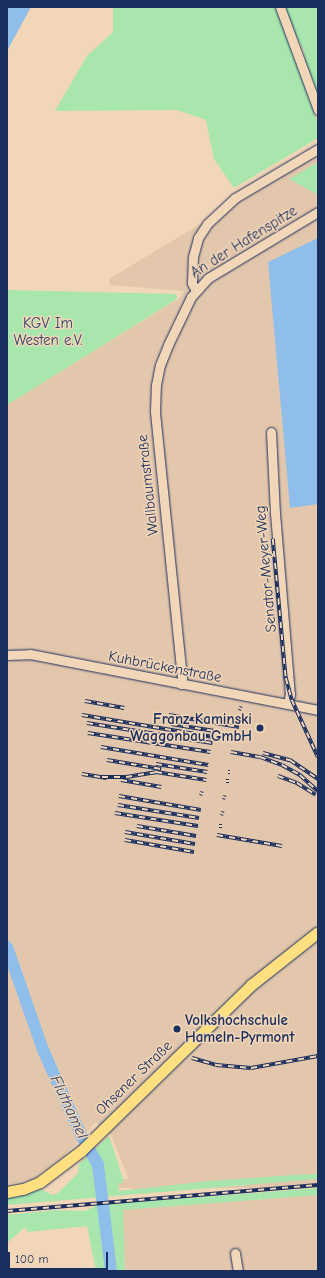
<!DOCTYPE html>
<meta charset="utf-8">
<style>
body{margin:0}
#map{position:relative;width:325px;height:1278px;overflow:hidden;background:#f2d6b8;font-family:"Comic Neue",sans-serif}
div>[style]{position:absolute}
.built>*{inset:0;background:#e3c7ac;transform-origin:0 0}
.green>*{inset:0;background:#a8e6ad}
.water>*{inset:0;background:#8fbeea}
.river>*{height:12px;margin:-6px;padding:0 6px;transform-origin:6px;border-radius:6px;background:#8fbeea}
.roads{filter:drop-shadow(0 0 1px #1b2f5e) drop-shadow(0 0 1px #1b2f5e)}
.minor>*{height:9px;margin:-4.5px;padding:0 4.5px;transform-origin:4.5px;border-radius:4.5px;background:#f2d6b8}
.major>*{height:11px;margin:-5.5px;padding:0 5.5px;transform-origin:5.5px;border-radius:5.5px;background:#ffdf80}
.rail>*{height:3.5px;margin-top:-1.75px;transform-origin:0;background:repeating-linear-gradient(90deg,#f2d6b8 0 6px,#1b2f5e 0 12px);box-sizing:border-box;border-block:1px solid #1b2f5e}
.dots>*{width:11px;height:11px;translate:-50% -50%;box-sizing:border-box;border:2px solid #f2d6b8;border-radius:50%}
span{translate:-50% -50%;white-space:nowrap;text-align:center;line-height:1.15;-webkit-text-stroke:3px #f2d6b8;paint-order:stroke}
.street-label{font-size:15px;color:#1b2f5e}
.park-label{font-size:15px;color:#304a6a}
.poi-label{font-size:15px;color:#1b2f5e;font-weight:700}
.right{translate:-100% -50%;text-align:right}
.left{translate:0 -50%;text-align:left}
.water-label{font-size:16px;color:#2c4473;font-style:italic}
.frame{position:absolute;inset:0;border:8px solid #1b2f5e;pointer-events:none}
.scale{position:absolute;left:8px;top:1252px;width:100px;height:18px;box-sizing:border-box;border:2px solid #1b2f5e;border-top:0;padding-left:5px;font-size:12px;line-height:14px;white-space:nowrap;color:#1b2f5e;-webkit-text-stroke:3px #f2d6b8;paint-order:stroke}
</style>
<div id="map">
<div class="built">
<div style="clip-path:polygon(318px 153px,318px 1174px,210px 1181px,133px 1190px,111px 1135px,96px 1122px,64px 1156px,32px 1180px,7px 1184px,7px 405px,180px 298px,184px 291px,110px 285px,109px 279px)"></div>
<div style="left:318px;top:1179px;width:9px;height:200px;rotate:90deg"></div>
<div style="clip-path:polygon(318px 1195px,318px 1271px,125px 1271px,123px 1210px)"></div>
</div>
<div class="green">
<div style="clip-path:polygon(113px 7px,276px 7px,318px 124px,318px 138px,234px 188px,214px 159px,206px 120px,177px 110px,55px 111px,87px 56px,113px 32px)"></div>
<div style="clip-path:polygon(285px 7px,318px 7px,318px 98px,305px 62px,304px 51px,293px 30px)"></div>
<div style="clip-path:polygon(318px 162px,318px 195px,289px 179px)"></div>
<div style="clip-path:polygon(7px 290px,176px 294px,177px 299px,7px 405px)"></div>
<div style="clip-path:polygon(109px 1136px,124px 1182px,118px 1184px,119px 1191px,210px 1181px,294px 1175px,318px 1174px,318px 1179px,7px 1205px,7px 1197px,41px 1189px,52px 1195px,58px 1193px,78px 1173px,79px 1164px)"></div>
<div style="clip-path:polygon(318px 1188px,318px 1195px,123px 1210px,125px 1271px,96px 1271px,87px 1226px,28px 1232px,25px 1227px,7px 1243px,7px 1215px,57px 1210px,85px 1211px,97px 1205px)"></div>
</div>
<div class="water">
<div style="clip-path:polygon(7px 7px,31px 7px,7px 51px)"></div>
<div style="clip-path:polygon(318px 238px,318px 504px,290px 508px,268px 262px)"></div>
</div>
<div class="river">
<div style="left:7px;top:947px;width:109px;rotate:70.7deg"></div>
<div style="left:43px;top:1050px;width:93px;rotate:65.9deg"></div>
<div style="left:81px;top:1135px;width:34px;rotate:60deg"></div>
<div style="left:98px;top:1165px;width:107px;rotate:83deg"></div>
</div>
<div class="roads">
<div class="minor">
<div style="left:280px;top:7px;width:110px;rotate:69.7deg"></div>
<div style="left:196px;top:291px;width:9px;rotate:-117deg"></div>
<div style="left:192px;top:283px;width:26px;rotate:-88deg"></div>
<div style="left:193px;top:257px;width:20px;rotate:-75deg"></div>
<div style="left:198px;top:238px;width:17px;rotate:-57deg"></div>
<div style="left:207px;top:224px;width:38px;rotate:-43deg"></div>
<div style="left:235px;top:198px;width:96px;rotate:-30.6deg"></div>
<div style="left:271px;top:432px;width:81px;rotate:87.2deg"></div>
<div style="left:275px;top:513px;width:182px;rotate:85.3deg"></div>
<div style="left:290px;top:694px;width:9px;rotate:103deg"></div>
<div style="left:7px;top:655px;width:23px;rotate:-2deg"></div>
<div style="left:30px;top:654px;width:293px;rotate:11deg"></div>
<div style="left:181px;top:684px;width:6px;rotate:-81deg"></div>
<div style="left:182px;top:678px;width:268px;rotate:-95.8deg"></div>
<div style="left:155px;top:411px;width:26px;rotate:-88deg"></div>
<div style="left:156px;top:385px;width:20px;rotate:-79deg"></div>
<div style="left:160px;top:365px;width:22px;rotate:-68deg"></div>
<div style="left:168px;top:345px;width:53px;rotate:-64.4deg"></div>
<div style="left:191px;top:297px;width:25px;rotate:-48deg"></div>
<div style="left:208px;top:278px;width:128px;rotate:-31deg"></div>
<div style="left:235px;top:1253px;width:18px;rotate:81deg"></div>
</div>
<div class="major">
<div style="left:7px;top:1192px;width:16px;rotate:-11deg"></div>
<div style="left:23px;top:1189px;width:18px;rotate:-22deg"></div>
<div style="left:40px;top:1182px;width:51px;rotate:-37.1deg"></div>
<div style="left:81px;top:1151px;width:238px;rotate:-44.3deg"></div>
<div style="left:251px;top:985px;width:85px;rotate:-38.3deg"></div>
</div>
</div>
<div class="rail">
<div style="left:273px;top:539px;width:140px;rotate:84.7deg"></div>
<div style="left:286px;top:678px;width:23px;rotate:75deg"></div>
<div style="left:292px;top:700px;width:63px;rotate:65.5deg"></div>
<div style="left:85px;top:701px;width:40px;rotate:10deg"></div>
<div style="left:239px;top:708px;width:3px;rotate:18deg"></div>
<div style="left:82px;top:715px;width:133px;rotate:9.5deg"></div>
<div style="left:169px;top:715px;width:71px;rotate:9.7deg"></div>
<div style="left:237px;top:719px;width:3px;rotate:18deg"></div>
<div style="left:87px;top:723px;width:127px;rotate:9.1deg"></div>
<div style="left:171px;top:724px;width:44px;rotate:9.2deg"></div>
<div style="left:88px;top:733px;width:124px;rotate:8.8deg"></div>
<div style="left:234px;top:734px;width:3px"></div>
<div style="left:101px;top:747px;width:109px;rotate:9.5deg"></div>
<div style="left:231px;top:752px;width:29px;rotate:10deg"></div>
<div style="left:260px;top:757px;width:23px;rotate:20deg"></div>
<div style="left:282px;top:765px;width:21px;rotate:29deg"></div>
<div style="left:300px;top:775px;width:24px;rotate:42deg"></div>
<div style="left:263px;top:753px;width:28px;rotate:15deg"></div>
<div style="left:290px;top:760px;width:34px;rotate:34deg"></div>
<div style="left:107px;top:760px;width:55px;rotate:9.5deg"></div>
<div style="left:156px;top:764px;width:52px;rotate:8.9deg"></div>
<div style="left:228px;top:772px;width:2px"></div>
<div style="left:82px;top:774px;width:25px;rotate:9deg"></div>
<div style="left:278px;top:776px;width:20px;rotate:20deg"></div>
<div style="left:297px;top:783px;width:22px;rotate:32deg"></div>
<div style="left:102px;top:777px;width:24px"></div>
<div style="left:126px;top:777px;width:30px;rotate:-9deg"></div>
<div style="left:156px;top:772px;width:51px;rotate:9.1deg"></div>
<div style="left:121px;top:780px;width:41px;rotate:9.9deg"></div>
<div style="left:226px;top:781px;width:3px"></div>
<div style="left:200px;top:793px;width:3px;rotate:18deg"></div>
<div style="left:119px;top:796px;width:83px;rotate:9.7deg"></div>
<div style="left:223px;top:797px;width:3px;rotate:18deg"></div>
<div style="left:118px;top:805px;width:82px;rotate:9.1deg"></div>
<div style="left:115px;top:813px;width:84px;rotate:8.9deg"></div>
<div style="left:221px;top:813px;width:3px;rotate:18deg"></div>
<div style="left:137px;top:826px;width:60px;rotate:9.6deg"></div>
<div style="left:219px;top:826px;width:3px"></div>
<div style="left:125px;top:832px;width:71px;rotate:9.7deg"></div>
<div style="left:217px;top:835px;width:66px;rotate:9.6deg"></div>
<div style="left:125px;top:840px;width:70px;rotate:9.9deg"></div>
<div style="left:192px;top:1058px;width:25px;rotate:16deg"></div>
<div style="left:216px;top:1065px;width:35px;rotate:5deg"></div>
<div style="left:251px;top:1068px;width:68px;rotate:-10.2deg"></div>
<div style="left:7px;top:1211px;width:312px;rotate:-4.8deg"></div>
</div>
<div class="dots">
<div style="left:260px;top:728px;background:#1b2f5e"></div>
<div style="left:177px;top:1029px;background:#1b2f5e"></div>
</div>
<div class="street-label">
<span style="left:244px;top:242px;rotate:-32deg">An der Hafenspitze</span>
<span style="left:148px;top:485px;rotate:-96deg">Wallbaumstraße</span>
<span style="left:266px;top:569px;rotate:-95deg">Senator-Meyer-Weg</span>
<span style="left:165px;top:667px;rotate:11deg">Kuhbrückenstraße</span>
<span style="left:134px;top:1078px;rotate:-44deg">Ohsener Straße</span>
</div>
<div class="park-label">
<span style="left:48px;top:332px">KGV Im<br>Westen e.V.</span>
</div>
<div class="poi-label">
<span class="right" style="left:252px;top:728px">Franz Kaminski<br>Waggonbau GmbH</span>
<span class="left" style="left:185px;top:1029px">Volkshochschule<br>Hameln-Pyrmont</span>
</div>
<div class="water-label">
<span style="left:69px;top:1107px;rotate:65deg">Fluthamel</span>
</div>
<div class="frame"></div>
<div class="scale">100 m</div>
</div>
